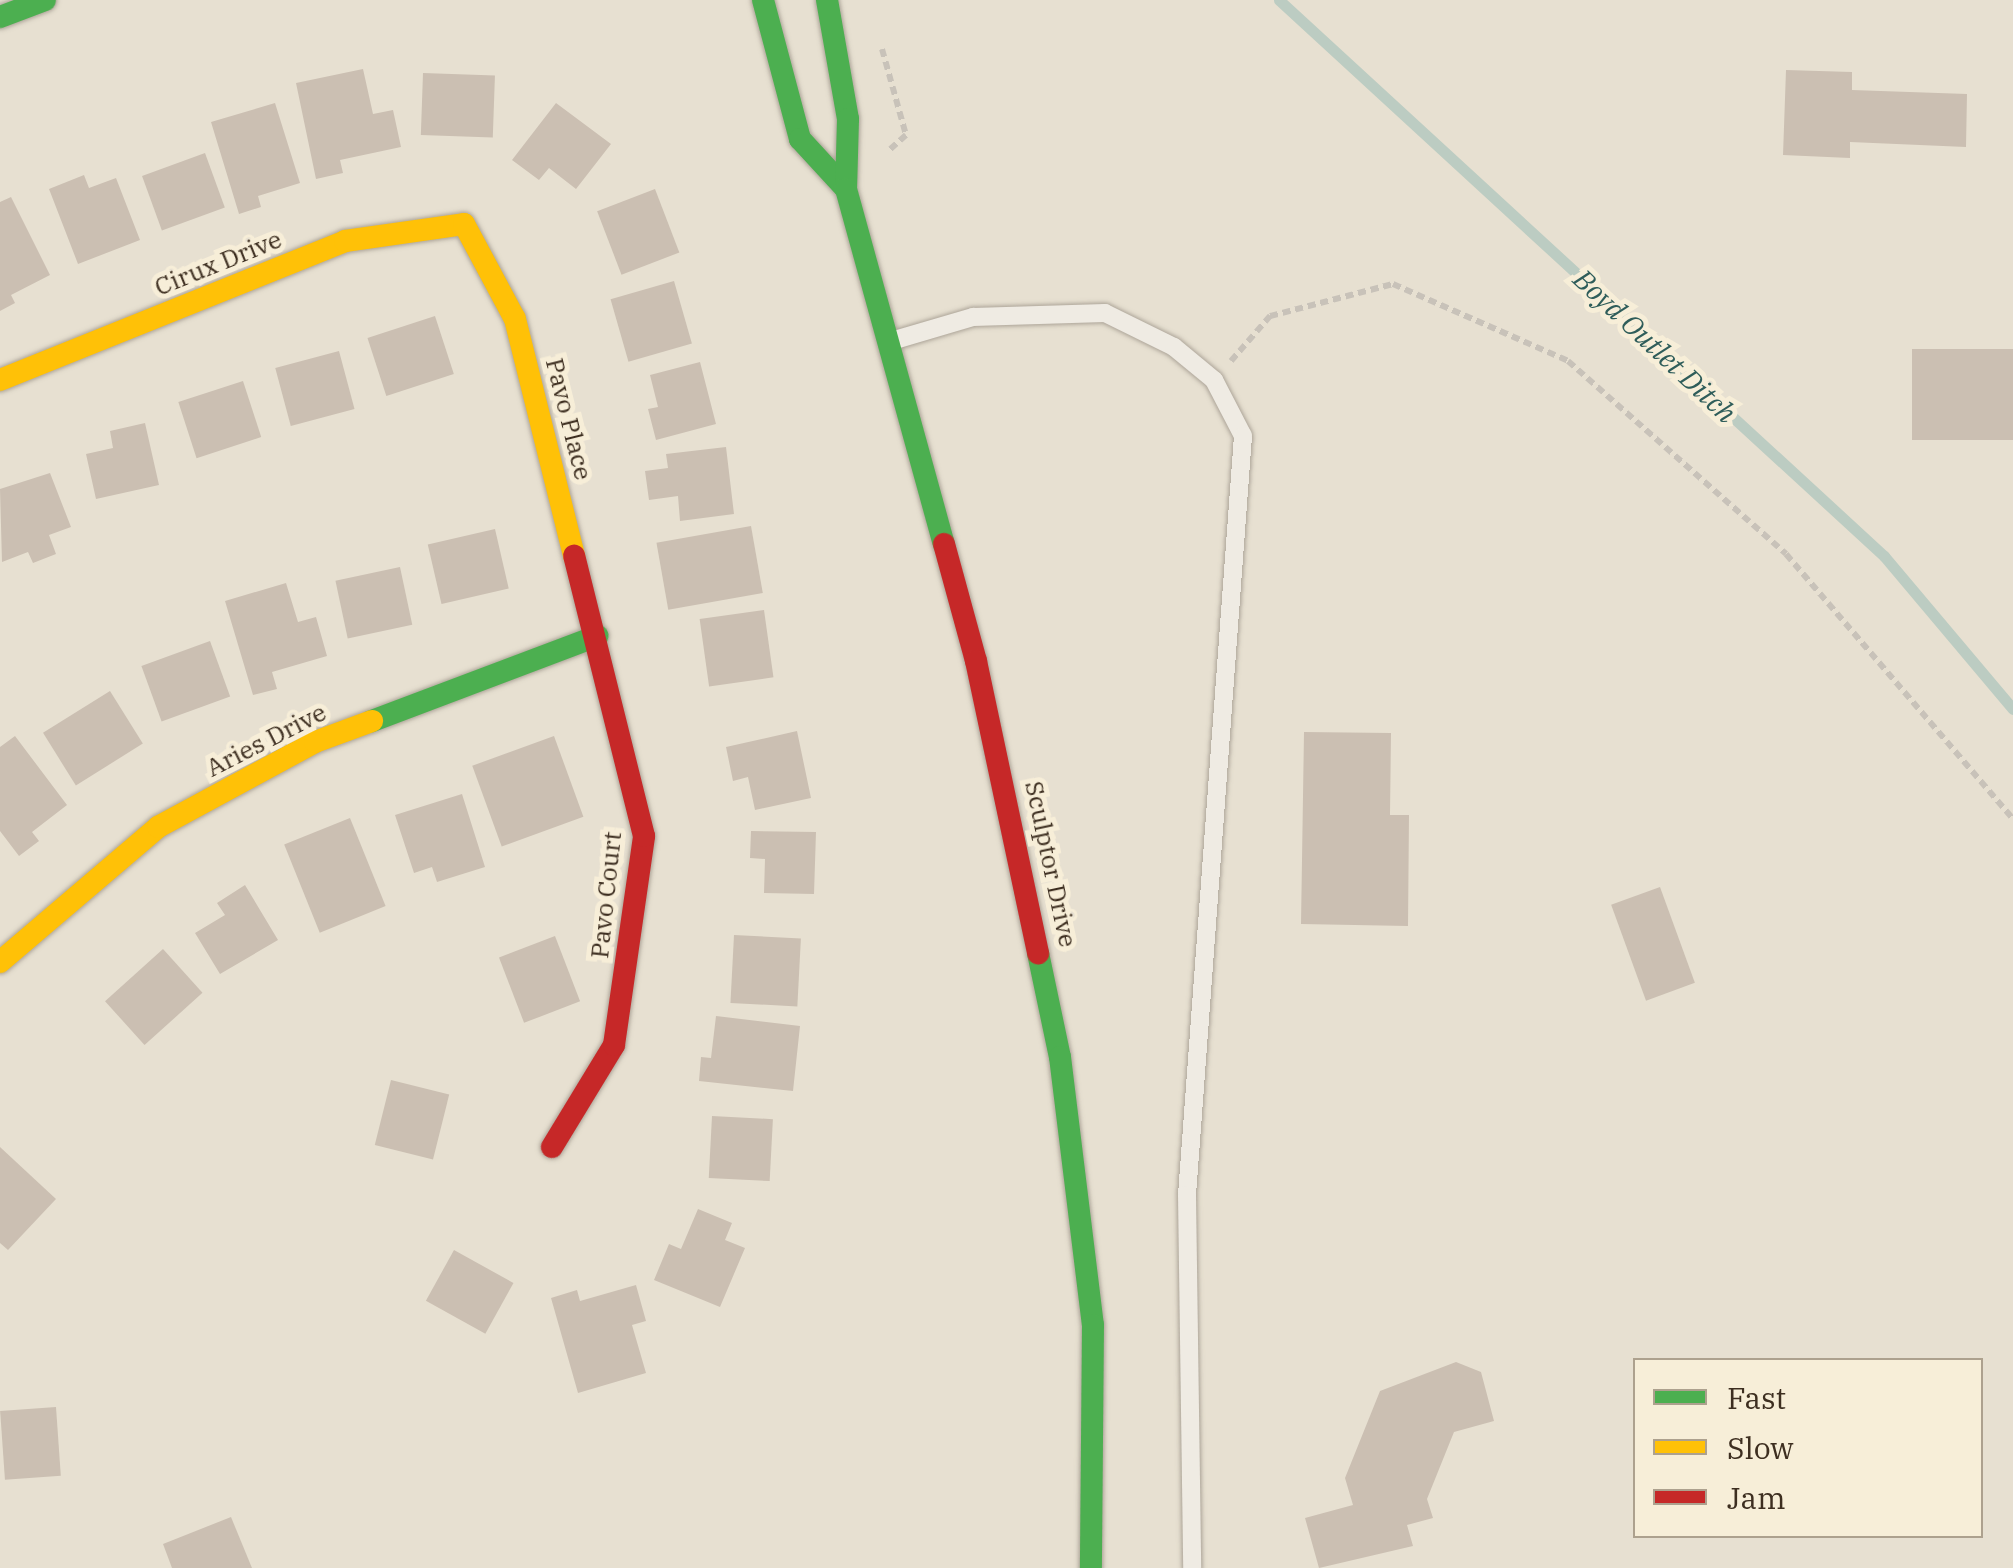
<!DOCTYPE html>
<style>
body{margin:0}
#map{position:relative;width:2013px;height:1568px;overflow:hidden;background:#e7e0d1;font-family:"IBM Plex Serif",serif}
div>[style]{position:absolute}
.stream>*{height:11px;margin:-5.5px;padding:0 5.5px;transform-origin:5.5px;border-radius:5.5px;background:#bcccc2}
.building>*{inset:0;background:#cbbfb2;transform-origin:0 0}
.path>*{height:6px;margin-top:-3px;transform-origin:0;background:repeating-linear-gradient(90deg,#c8c2b9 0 8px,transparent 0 13px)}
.roads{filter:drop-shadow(0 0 2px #ada599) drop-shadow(0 0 2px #ada599)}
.lane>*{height:18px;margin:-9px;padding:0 9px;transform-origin:9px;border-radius:9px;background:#efebe3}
.fast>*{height:22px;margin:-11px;padding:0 11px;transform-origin:11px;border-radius:11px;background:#4caf50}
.slow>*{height:22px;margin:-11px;padding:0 11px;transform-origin:11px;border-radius:11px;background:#ffc107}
.jam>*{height:22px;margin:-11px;padding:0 11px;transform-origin:11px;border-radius:11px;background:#c62828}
span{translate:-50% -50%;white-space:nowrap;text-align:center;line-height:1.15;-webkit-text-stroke:10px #f7eed8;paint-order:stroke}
.street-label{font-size:25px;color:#3d2e20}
.water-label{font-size:28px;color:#2f5d5a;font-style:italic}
.legend{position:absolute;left:1633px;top:1358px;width:350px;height:180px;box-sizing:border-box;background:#f7eed8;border:2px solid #ada18e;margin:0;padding:12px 18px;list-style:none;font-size:30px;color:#3d2e20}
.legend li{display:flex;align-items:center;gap:20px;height:50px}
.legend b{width:50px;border:2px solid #ada18e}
</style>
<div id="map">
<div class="stream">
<div style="left:1279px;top:0;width:822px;rotate:42.58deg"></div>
<div style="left:1884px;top:556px;width:200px;rotate:49.9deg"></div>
</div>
<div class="building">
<div style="clip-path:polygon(363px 69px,373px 114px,393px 110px,401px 147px,340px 160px,343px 173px,316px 179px,296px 83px)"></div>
<div style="clip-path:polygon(1786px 70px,1852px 72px,1852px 90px,1967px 94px,1966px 147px,1850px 142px,1850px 158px,1783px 155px)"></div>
<div style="left:423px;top:73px;width:72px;height:62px;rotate:2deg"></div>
<div style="clip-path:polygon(275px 103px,300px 183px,258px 196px,261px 207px,239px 214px,211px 122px)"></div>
<div style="clip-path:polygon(556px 103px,611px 144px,576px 189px,549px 168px,539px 180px,512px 160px)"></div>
<div style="left:205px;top:153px;width:58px;height:67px;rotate:70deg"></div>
<div style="clip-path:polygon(84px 175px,89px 188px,116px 178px,140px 240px,78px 264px,49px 189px)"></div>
<div style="left:655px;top:189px;width:68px;height:62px;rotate:69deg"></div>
<div style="clip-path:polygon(11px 197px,50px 275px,11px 295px,15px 303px,0 311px,0 202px)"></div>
<div style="left:674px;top:281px;width:65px;height:66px;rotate:74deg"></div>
<div style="left:435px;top:316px;width:61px;height:71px;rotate:72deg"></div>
<div style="left:2013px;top:349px;width:91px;height:101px;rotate:90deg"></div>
<div style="left:339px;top:351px;width:60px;height:66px;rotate:75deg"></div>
<div style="clip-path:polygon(700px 362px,716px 424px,656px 440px,648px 409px,658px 407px,650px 375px)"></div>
<div style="left:243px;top:381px;width:59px;height:68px;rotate:72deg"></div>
<div style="clip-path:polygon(145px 423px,159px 485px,96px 499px,86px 454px,113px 448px,110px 431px)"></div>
<div style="clip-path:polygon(726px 447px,734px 514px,680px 521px,678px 496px,649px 500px,645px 471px,668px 468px,666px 454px)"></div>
<div style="clip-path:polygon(50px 473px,71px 527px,49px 535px,56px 554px,33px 563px,28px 552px,2px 562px,0 489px)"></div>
<div style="left:751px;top:526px;width:68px;height:96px;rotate:80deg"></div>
<div style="left:495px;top:529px;width:61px;height:69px;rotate:77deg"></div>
<div style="left:400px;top:567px;width:59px;height:66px;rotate:78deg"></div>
<div style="clip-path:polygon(286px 583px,298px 622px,316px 617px,327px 656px,272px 672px,277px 689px,253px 695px,225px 601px)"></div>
<div style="left:764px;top:610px;width:68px;height:65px;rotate:82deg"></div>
<div style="left:210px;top:641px;width:59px;height:73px;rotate:70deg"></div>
<div style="left:110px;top:691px;width:62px;height:79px;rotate:58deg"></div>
<div style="clip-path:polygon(797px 731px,811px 798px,755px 810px,748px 777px,733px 781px,726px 747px)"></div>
<div style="clip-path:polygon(1304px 732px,1391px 733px,1390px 815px,1409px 815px,1408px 926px,1301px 924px)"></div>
<div style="clip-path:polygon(15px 736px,67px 805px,32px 832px,39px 841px,19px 856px,0 831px,0 747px)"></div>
<div style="left:554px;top:736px;width:86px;height:87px;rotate:70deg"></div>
<div style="clip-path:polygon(462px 794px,485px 867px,437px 882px,432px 867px,414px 873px,395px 815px)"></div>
<div style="left:350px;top:818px;width:95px;height:71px;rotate:68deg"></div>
<div style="clip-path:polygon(751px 831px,816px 832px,814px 894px,764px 893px,765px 859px,750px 858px)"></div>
<div style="clip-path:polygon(245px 885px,278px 940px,220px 974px,195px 933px,225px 915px,217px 903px)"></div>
<div style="left:1660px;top:887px;width:102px;height:52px;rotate:70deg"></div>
<div style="left:734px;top:935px;width:67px;height:68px;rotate:3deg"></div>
<div style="left:555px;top:936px;width:70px;height:60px;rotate:69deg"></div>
<div style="left:163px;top:949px;width:59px;height:78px;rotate:48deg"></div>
<div style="clip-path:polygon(716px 1016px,800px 1026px,793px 1091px,699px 1081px,701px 1057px,711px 1058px)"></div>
<div style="left:391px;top:1080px;width:60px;height:67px;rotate:14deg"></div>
<div style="left:712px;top:1116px;width:61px;height:62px;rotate:3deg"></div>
<div style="clip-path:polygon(0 1147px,56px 1199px,8px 1250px,0 1243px)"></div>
<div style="clip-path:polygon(698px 1209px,732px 1223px,725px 1240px,745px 1248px,720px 1307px,654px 1280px,669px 1244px,681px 1249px)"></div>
<div style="left:454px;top:1250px;width:68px;height:58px;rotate:29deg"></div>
<div style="clip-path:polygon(636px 1285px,646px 1321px,632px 1325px,646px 1373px,578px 1393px,551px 1298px,577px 1290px,580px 1301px)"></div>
<div style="clip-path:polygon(1456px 1362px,1481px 1372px,1494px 1421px,1454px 1432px,1427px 1499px,1433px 1518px,1407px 1525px,1413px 1546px,1319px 1568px,1305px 1518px,1353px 1505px,1345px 1478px,1380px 1391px)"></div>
<div style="left:56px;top:1407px;width:69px;height:56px;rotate:86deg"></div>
<div style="clip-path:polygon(231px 1517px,252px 1568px,172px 1568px,163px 1544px)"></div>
</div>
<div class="path">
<div style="left:882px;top:49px;width:89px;rotate:74.4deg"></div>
<div style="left:906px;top:135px;width:24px;rotate:138deg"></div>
<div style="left:1231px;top:361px;width:60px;rotate:-49.1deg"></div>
<div style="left:1270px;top:316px;width:127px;rotate:-14.6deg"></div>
<div style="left:1393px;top:284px;width:191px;rotate:23.7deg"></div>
<div style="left:1568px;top:361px;width:291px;rotate:41.5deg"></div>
<div style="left:1786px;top:554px;width:349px;rotate:49.4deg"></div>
</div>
<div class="roads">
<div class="lane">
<div style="left:888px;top:342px;width:89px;rotate:-16.4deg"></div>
<div style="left:973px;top:317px;width:132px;rotate:-1.7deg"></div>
<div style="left:1105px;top:313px;width:77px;rotate:26.2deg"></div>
<div style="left:1174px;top:347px;width:52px;rotate:39.5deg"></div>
<div style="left:1214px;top:380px;width:63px;rotate:62.6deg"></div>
<div style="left:1243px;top:436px;width:761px;rotate:94.22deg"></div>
<div style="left:1187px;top:1195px;width:373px;rotate:89.2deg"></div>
</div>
<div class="fast">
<div style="left:763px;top:0;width:144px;rotate:75.1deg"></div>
<div style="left:800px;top:139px;width:68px;rotate:47.4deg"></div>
<div style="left:827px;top:0;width:121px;rotate:80deg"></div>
<div style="left:848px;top:119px;width:70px;rotate:91.6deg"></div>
<div style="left:846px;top:189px;width:368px;rotate:74.6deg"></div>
<div style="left:0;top:17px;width:48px;rotate:-20.7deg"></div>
<div style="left:372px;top:721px;width:241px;rotate:-20.7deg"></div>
<div style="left:1038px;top:953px;width:106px;rotate:78.1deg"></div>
<div style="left:1060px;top:1057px;width:270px;rotate:83deg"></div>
<div style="left:1093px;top:1325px;width:243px;rotate:90.5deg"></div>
</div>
<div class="slow">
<div style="left:0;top:380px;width:372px;rotate:-21.9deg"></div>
<div style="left:345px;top:241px;width:120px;rotate:-8.1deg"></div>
<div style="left:464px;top:224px;width:108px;rotate:61.8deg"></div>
<div style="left:515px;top:319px;width:244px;rotate:76deg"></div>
<div style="left:0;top:962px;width:208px;rotate:-40.5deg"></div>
<div style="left:158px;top:827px;width:179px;rotate:-28.4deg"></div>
<div style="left:315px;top:742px;width:61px;rotate:-20.2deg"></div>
</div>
<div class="jam">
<div style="left:944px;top:544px;width:121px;rotate:74.7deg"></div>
<div style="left:976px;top:661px;width:299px;rotate:78deg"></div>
<div style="left:552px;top:1147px;width:119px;rotate:-58.7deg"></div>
<div style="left:614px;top:1045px;width:211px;rotate:-81.8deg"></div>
<div style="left:644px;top:836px;width:289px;rotate:-104deg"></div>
</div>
</div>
<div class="street-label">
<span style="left:218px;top:263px;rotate:-22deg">Cirux Drive</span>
<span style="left:569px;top:419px;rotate:76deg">Pavo Place</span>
<span style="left:266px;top:740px;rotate:-27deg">Aries Drive</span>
<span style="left:1051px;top:864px;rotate:78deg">Sculptor Drive</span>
<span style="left:606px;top:895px;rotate:-84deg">Pavo Court</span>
</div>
<div class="water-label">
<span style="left:1655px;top:346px;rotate:43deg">Boyd Outlet Ditch</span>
</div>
<ul class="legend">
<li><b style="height:12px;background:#4caf50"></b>Fast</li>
<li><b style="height:12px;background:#ffc107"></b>Slow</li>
<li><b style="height:12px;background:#c62828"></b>Jam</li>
</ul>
</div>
